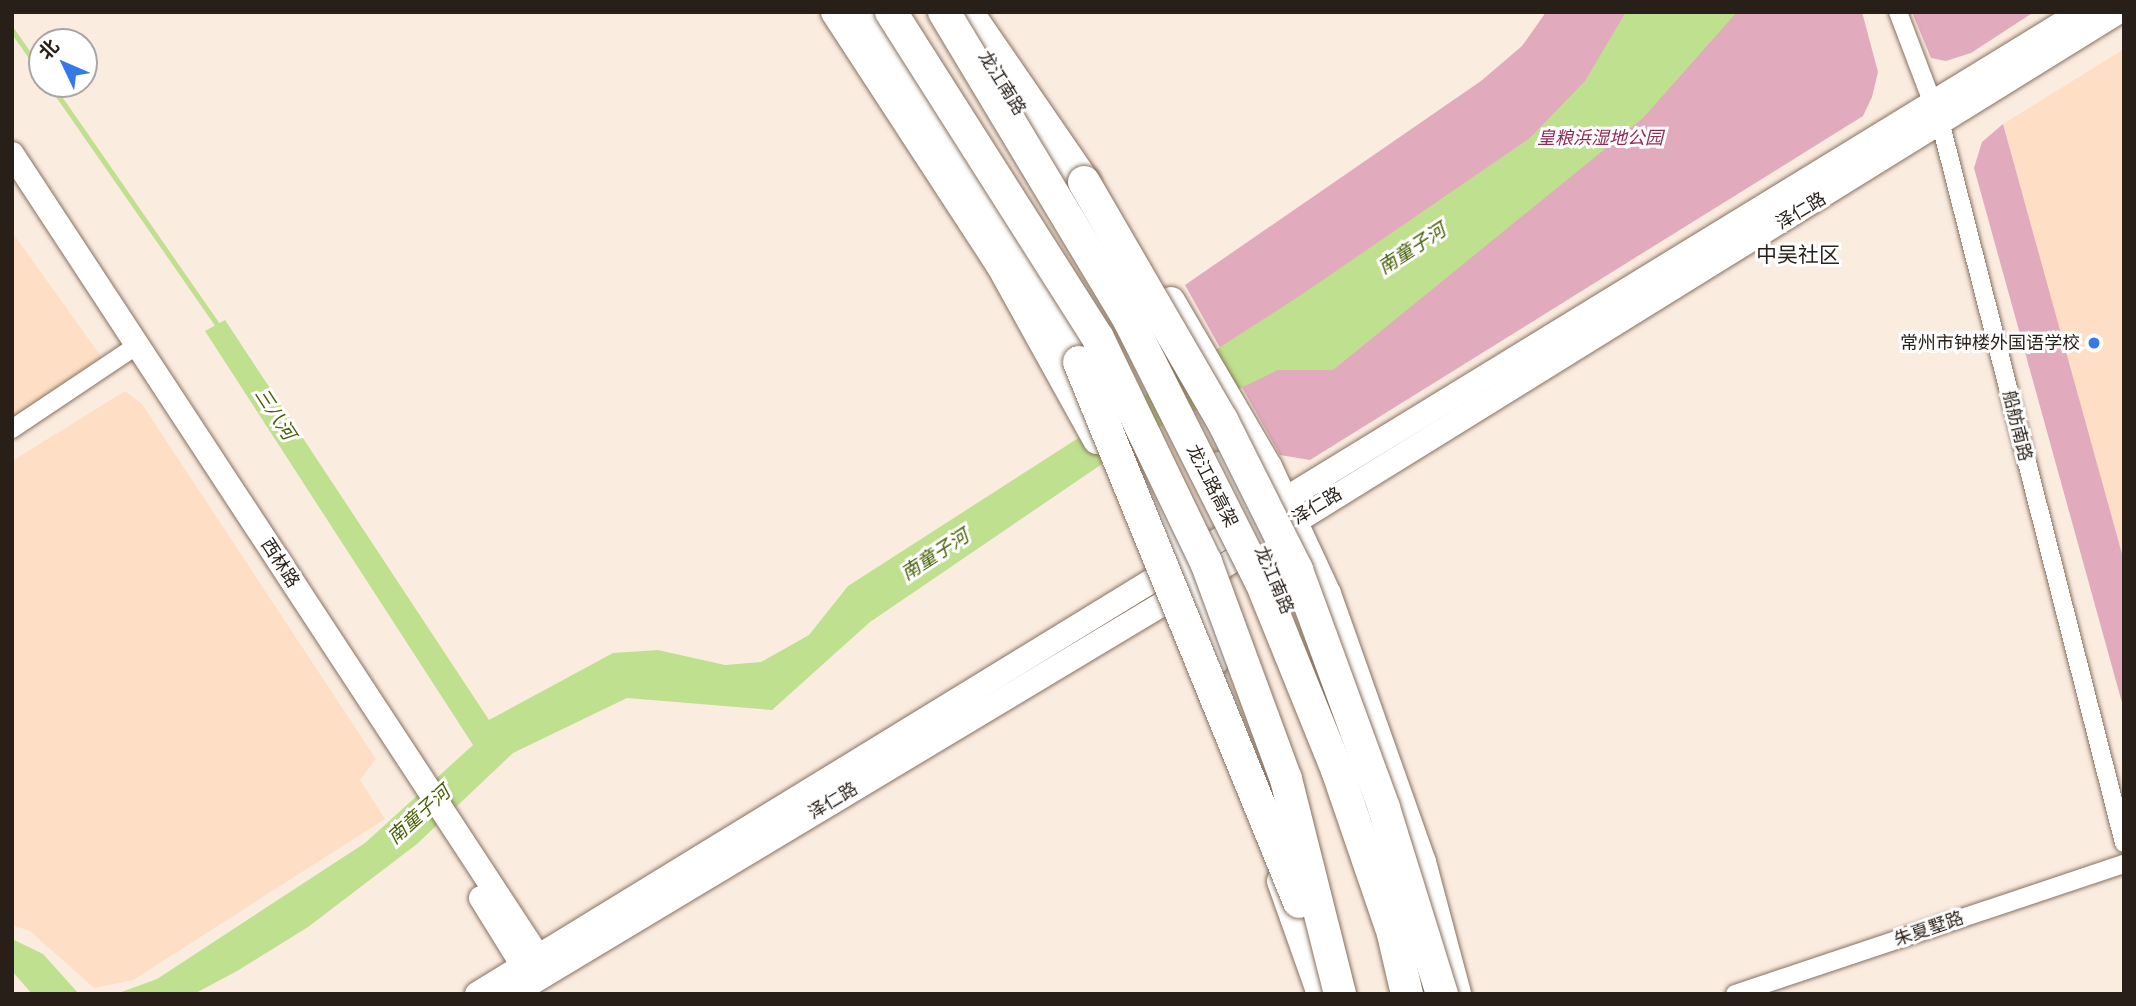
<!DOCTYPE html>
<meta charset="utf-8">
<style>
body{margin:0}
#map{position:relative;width:2136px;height:1006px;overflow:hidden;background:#fbece0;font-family:"Times New Roman","Noto Sans SC",serif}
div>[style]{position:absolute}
.built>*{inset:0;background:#fedfc5}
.green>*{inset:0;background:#e2abbd}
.water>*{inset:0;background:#bfe08e}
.stream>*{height:5px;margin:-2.5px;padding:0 2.5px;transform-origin:2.5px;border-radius:2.5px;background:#bfe08e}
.roads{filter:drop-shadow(0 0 2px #87715f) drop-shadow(0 0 2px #87715f)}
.street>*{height:18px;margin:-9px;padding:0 9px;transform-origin:9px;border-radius:9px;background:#fff}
.secondary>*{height:24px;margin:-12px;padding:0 12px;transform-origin:12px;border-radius:12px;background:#fff}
.primary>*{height:28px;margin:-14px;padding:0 14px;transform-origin:14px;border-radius:14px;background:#fff}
.highway>*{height:32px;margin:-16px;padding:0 16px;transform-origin:16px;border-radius:16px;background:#fff}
.bridges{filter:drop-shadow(0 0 2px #87715f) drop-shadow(0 0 2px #87715f)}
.highway-bridge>*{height:32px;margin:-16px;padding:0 16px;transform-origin:16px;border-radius:16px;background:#fff}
.dots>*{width:19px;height:19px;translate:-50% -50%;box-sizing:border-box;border:4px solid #fff;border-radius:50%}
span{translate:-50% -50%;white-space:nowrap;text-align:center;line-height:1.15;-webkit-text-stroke:6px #fff;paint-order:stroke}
.street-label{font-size:18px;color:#281f18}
.park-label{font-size:18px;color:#902b58;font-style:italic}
.poi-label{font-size:18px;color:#281f18}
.right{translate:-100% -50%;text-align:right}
.water-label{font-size:19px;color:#466004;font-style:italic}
.quarter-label{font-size:21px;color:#281f18}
.frame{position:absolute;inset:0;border:14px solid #281f18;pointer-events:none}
.north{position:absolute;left:28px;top:28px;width:70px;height:70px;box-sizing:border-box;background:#fff;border:2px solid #a9a5a3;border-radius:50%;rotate:314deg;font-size:19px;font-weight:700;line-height:28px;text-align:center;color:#281f18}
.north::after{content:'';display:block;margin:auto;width:24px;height:32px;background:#3579e6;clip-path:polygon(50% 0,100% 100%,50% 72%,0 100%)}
</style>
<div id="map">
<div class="built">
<div style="clip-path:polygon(2124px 49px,2124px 561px,2003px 124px)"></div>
<div style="clip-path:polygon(12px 232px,103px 359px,12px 419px)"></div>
<div style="clip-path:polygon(125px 391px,142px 404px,376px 759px,360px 780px,385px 819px,133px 980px,94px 988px,30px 931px,12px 925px,12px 461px)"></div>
</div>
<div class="green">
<div style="clip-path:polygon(1546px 12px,1862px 12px,1878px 72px,1872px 97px,1863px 116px,1310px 460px,1280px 455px,1185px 285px,1481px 81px,1522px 46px)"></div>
<div style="clip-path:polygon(1912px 12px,2034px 12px,1971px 53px,1946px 61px,1931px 58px)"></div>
<div style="clip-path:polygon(2003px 124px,2124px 561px,2124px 710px,1974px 168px,1982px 142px)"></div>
</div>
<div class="water">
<div style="clip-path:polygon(1626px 12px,1737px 12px,1643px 118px,1333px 370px,1278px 370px,1149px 432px,870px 622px,772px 710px,627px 698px,513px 753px,417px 844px,308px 927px,237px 971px,194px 994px,116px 994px,157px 979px,365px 843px,473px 745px,205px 331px,225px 320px,489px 720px,613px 653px,658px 650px,725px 665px,761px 662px,809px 635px,848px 586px,1301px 295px,1530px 138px,1585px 81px)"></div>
<div style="clip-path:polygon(12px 939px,43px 954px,79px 994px,32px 994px,12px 971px)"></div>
</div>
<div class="stream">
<div style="left:12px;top:30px;width:52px;rotate:55.1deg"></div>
<div style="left:50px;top:84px;width:298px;rotate:55.2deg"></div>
</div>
<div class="roads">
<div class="street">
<div style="left:1898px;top:12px;width:121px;rotate:69.2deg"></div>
<div style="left:1941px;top:125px;width:741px;rotate:75.7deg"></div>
<div style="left:12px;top:429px;width:149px;rotate:-33.8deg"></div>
<div style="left:1735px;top:994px;width:410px;rotate:-18.5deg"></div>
</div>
<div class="secondary">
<div style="left:12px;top:154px;width:972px;rotate:56.75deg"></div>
<div style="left:481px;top:898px;width:93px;rotate:58.2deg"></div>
<div style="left:477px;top:994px;width:1881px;rotate:-31.48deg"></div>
<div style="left:513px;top:994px;width:765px;rotate:-30.99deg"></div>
<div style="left:1169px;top:600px;width:1116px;rotate:-31.78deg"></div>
</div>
<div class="primary">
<div style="left:835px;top:12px;width:302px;rotate:56.9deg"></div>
<div style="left:1000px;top:265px;width:200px;rotate:61deg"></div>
<div style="left:1055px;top:165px;width:92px;rotate:60.1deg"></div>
<div style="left:1171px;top:301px;width:192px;rotate:59.7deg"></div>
<div style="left:1268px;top:467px;width:140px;rotate:65.1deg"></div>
<div style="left:1327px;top:594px;width:284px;rotate:70.5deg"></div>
<div style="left:1422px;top:862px;width:137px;rotate:75.1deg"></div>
<div style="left:1141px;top:460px;width:109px;rotate:66.3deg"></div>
<div style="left:1185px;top:560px;width:106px;rotate:74.1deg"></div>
<div style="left:1219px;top:466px;width:117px;rotate:63.7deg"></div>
<div style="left:1315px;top:676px;width:107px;rotate:66.8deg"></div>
<div style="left:1281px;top:881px;width:120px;rotate:70.5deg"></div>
</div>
<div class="highway">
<div style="left:859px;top:12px;width:413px;rotate:57.8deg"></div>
<div style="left:967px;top:12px;width:206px;rotate:55.5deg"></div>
</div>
</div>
<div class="bridges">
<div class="highway-bridge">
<div style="left:891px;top:12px;width:386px;rotate:57.6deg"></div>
<div style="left:1098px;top:338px;width:249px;rotate:64.3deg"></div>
<div style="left:1206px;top:562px;width:231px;rotate:69.8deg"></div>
<div style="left:1286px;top:779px;width:222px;rotate:75.9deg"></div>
<div style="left:944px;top:12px;width:359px;rotate:59deg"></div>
<div style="left:1129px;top:320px;width:293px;rotate:63.3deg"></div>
<div style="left:1261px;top:582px;width:203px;rotate:68deg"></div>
<div style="left:1337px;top:770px;width:173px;rotate:71.1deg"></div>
<div style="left:1393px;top:934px;width:62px;rotate:76.9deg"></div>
<div style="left:1084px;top:182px;width:275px;rotate:59.9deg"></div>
<div style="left:1222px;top:420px;width:168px;rotate:63.4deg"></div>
<div style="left:1297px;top:570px;width:253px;rotate:69.9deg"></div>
<div style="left:1384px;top:808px;width:195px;rotate:72.7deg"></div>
<div style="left:1079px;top:362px;width:583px;rotate:67.83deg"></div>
</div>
</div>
<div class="dots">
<div style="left:2094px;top:343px;background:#3579e6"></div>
</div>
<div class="street-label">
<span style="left:1002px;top:83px;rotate:58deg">龙江南路</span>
<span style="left:1801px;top:211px;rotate:-31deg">泽仁路</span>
<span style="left:2017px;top:426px;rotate:76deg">船舫南路</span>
<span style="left:1212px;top:486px;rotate:63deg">龙江路高架</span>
<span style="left:1317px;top:506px;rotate:-31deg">泽仁路</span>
<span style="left:280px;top:563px;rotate:57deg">西林路</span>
<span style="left:1274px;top:580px;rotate:67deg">龙江南路</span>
<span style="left:833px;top:801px;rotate:-31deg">泽仁路</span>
<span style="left:1929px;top:929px;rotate:-19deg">朱夏墅路</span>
</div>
<div class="park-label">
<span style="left:1600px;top:138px">皇粮浜湿地公园</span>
</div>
<div class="poi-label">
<span class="right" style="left:2080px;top:343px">常州市钟楼外国语学校</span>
</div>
<div class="water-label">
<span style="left:1412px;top:249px;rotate:-33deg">南童子河</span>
<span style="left:275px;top:414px;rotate:57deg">三八河</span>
<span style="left:935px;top:555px;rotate:-33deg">南童子河</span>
<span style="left:419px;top:815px;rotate:-42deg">南童子河</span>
</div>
<div class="quarter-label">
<span style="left:1798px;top:255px">中吴社区</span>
</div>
<div class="frame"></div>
<div class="north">北</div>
</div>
